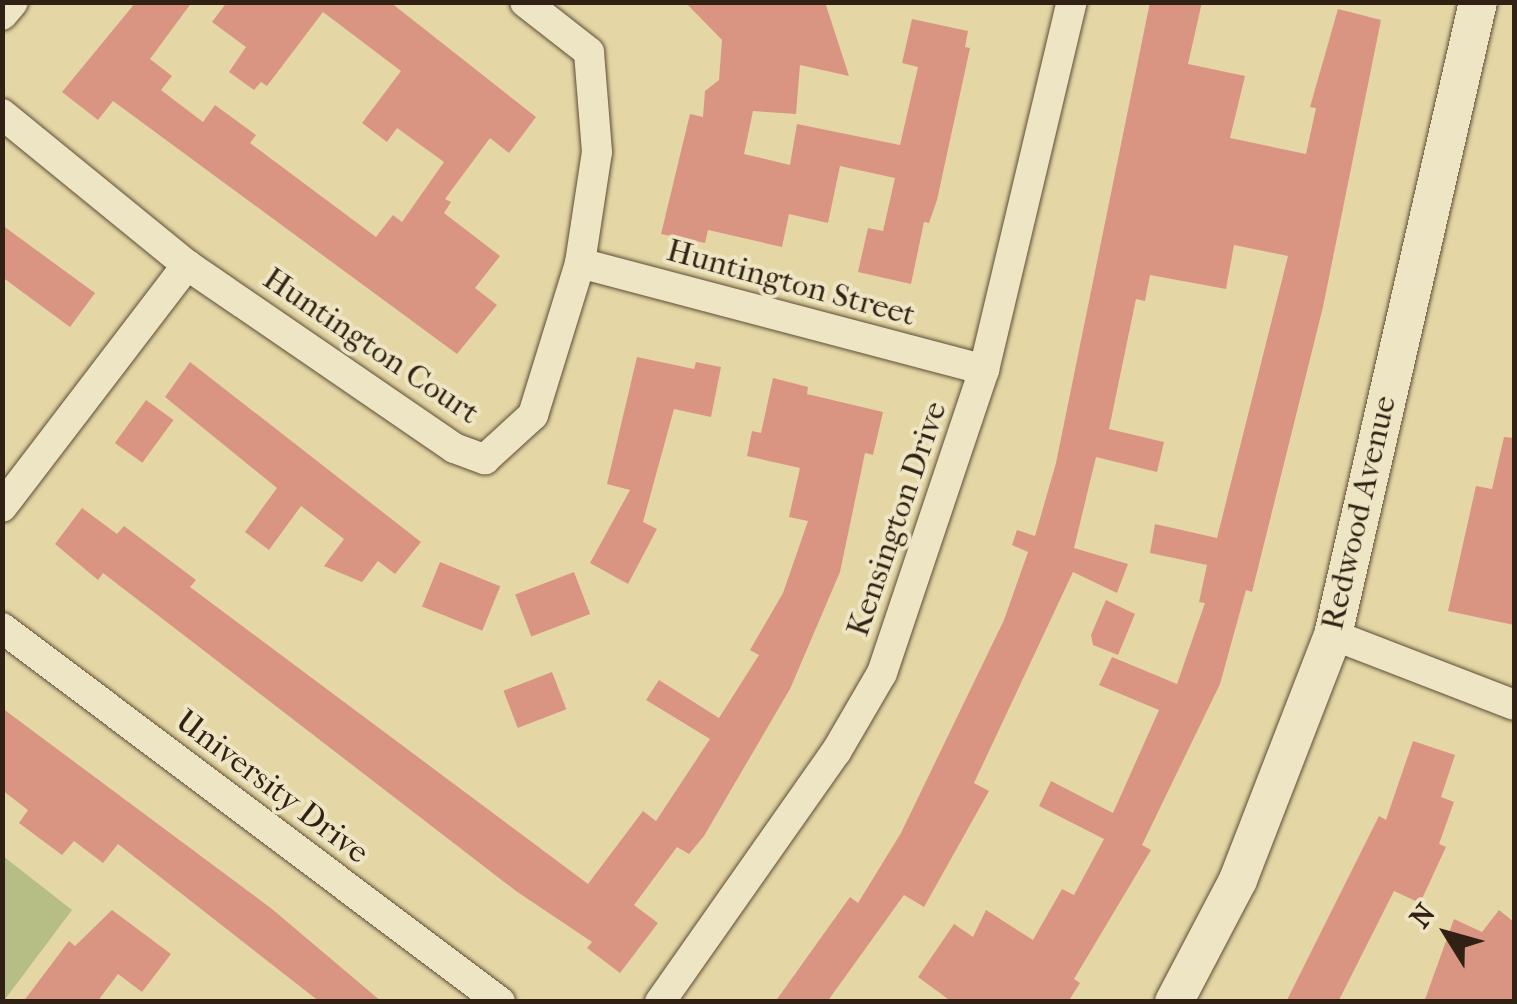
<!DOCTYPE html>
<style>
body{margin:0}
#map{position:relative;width:1517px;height:1004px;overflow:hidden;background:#e5d7a5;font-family:"IM FELL French Canon",serif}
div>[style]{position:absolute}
.green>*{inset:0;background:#b6be85}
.building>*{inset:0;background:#d99582;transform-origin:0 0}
.roads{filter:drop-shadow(0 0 2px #5e4e38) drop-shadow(0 0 2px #5e4e38)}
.minor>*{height:30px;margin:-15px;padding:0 15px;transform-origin:15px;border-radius:15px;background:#eee5c4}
.tertiary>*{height:38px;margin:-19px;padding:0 19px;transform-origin:19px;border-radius:19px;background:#eee5c4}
span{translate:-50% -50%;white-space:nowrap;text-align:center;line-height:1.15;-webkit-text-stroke:8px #eee5c4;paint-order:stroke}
.street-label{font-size:32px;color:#312114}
.frame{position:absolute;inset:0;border:5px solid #312114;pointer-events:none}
.north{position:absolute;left:1397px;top:884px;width:100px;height:100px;-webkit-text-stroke:8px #eee5c4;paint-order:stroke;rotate:307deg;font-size:28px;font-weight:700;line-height:40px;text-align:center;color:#312114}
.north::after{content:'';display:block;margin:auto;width:35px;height:45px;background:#312114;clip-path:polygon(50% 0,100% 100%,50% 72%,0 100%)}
</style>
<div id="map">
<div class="green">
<div style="clip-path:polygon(3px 856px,72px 910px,3px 1002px,2px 1001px)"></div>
</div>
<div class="building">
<div style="clip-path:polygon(136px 2px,192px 2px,150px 59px,172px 76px,161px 90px,203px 122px,215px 105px,256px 135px,250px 143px,376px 237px,393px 215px,402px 222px,444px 162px,397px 128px,387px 142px,362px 123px,401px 71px,323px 12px,267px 86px,261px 82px,254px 90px,229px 72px,246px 47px,212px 22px,227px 2px,390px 2px,536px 117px,509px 153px,490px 138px,445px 199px,451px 202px,444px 213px,500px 256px,475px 288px,497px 305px,457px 354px,113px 101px,98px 120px,62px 92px)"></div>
<div style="clip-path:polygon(685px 2px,825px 2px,849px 76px,800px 65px,796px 114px,753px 111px,744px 154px,790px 165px,797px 124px,900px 145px,918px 67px,902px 63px,912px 19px,968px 31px,965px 47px,970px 48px,937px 200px,929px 223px,924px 222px,911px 284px,858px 272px,868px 228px,883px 231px,895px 178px,840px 166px,828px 223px,789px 214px,782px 247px,708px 230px,705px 243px,661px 234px,690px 114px,703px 117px,705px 91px,719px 80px,722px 40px)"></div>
<div style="clip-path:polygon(1150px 2px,1202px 2px,1188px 64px,1245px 76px,1230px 138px,1306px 154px,1316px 108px,1310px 107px,1338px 9px,1381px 20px,1323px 307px,1252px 592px,1246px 590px,1220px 684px,1142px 845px,1151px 850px,1074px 979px,1080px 983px,1068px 1002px,952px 1002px,918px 977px,954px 924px,973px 937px,986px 910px,1033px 940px,1062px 889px,1074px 895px,1104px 839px,1039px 806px,1051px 781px,1113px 813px,1159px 710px,1099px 685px,1112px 657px,1177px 684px,1205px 603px,1199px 602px,1207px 565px,1150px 553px,1155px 524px,1217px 538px,1288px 256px,1234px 245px,1226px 289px,1150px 275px,1145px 301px,1136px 299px,1109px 429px,1164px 442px,1157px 472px,1096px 457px,1074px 548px,1128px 564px,1117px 593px,1073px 572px,974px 783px,989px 791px,924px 907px,904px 895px,827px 1002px,775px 1002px,850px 897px,858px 903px,901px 833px,1004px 620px,1028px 552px,1012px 545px,1017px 530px,1035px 536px,1056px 463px)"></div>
<div style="clip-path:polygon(2px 225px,95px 293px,70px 327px,2px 277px)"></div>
<div style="clip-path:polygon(637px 357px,694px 369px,696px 362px,721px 367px,711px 417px,674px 409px,643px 522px,657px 529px,628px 584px,590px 563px,630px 490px,607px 484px)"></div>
<div style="clip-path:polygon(190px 362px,421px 542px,395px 574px,378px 561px,362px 582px,324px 566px,344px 539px,301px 506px,269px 550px,245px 532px,277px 488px,165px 397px)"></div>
<div style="clip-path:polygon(773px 378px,808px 387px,807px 394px,883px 412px,873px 455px,865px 453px,840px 572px,790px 689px,704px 836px,689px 854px,677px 847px,634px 905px,658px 923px,620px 973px,587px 948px,592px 942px,516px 891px,103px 573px,98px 580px,55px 544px,82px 508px,117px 534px,124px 526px,196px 580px,190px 587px,588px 884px,643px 811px,656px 821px,710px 739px,646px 700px,659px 680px,719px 718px,759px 655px,750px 650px,783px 593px,808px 521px,789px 517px,800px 468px,747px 456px,752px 431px,761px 433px)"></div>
<div style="left:146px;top:400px;width:34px;height:53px;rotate:36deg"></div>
<div style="clip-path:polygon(1504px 437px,1514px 438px,1514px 625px,1448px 611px,1476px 486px,1492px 489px)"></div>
<div style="left:440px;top:562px;width:65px;height:48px;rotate:22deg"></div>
<div style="left:574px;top:572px;width:45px;height:63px;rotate:69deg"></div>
<div style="clip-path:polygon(1106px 600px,1135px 614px,1118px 655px,1093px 645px,1091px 635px)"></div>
<div style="left:552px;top:672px;width:40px;height:52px;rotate:69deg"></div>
<div style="clip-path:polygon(2px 708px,272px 909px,382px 1002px,320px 1002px,118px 844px,103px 863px,74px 841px,62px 855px,19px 823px,28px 810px,2px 790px)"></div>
<div style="clip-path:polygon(1413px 741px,1455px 755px,1441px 797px,1454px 802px,1439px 844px,1446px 847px,1420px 903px,1394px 891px,1338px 1002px,1286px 1002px,1379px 816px,1386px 820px)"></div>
<div style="clip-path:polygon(112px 910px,171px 954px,142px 992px,118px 974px,97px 1002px,23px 1002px,69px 941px,75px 946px)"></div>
<div style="clip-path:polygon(1499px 910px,1514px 922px,1514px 1002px,1424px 1002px,1454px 919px,1482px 932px)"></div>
</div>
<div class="roads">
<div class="minor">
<div style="left:2px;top:15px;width:17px;rotate:-50deg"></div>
<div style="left:2px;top:114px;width:239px;rotate:39.2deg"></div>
<div style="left:187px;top:265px;width:324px;rotate:34.4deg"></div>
<div style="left:454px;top:448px;width:33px;rotate:20deg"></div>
<div style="left:485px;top:459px;width:65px;rotate:-42.5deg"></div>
<div style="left:533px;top:415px;width:159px;rotate:-72.8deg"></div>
<div style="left:580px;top:263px;width:112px;rotate:-81.3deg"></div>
<div style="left:597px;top:152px;width:100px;rotate:-94.6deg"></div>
<div style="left:589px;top:52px;width:81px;rotate:-142deg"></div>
<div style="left:580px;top:263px;width:418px;rotate:14.8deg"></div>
<div style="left:2px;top:507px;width:305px;rotate:-52.6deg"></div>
<div style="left:2px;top:628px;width:623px;rotate:36.91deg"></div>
<div style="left:1333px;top:635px;width:194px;rotate:21.1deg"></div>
<div style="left:660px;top:1002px;width:306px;rotate:-54.9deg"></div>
<div style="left:836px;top:752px;width:91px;rotate:-59.8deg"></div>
<div style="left:882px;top:673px;width:320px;rotate:-71.4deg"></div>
<div style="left:984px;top:370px;width:378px;rotate:-76.6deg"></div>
</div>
<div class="tertiary">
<div style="left:1174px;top:1002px;width:138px;rotate:-62.3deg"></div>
<div style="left:1238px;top:880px;width:263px;rotate:-68.8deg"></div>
<div style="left:1333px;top:635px;width:649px;rotate:-77.1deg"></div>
</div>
</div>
<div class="street-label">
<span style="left:791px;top:283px;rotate:15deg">Huntington Street</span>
<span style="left:371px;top:346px;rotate:34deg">Huntington Court</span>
<span style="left:1359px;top:513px;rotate:-77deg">Redwood Avenue</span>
<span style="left:897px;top:519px;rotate:-71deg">Kensington Drive</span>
<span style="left:272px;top:787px;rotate:37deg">University Drive</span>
</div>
<div class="frame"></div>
<div class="north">N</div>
</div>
